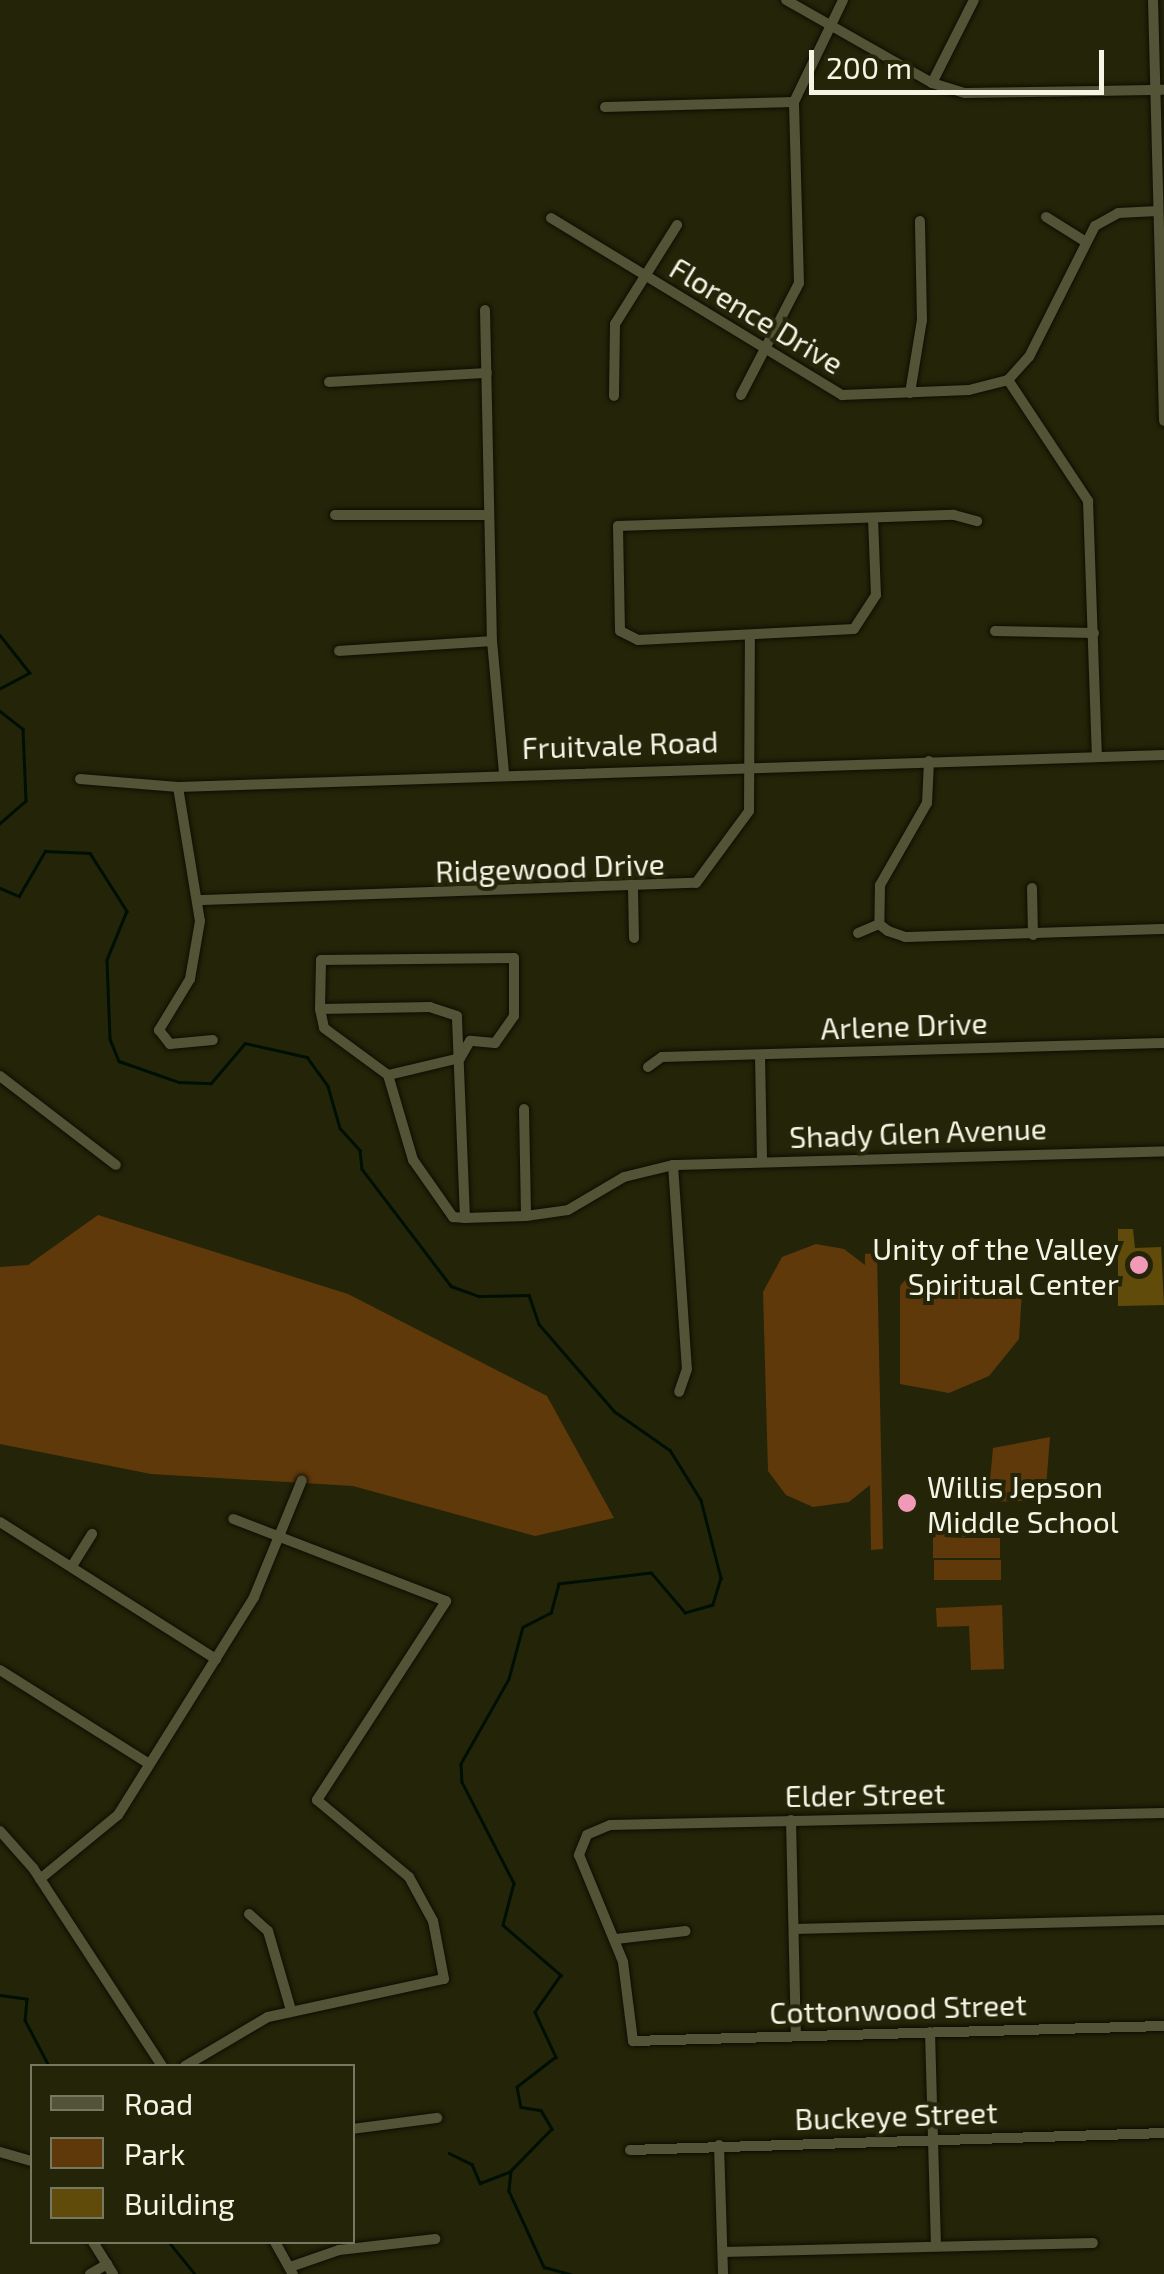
<!DOCTYPE html>
<style>
body{margin:0}
#map{position:relative;width:1164px;height:2274px;overflow:hidden;background:#242409;font-family:"Exo 2",sans-serif}
div>[style]{position:absolute}
.green>*{inset:0;background:#60390b;transform-origin:0 0}
.stream>*{height:2.5px;margin:-1.25px;padding:0 1.25px;transform-origin:1.25px;border-radius:1.25px;background:#000f04}
.building>*{inset:0;background:#614b0a}
.roads{filter:drop-shadow(0 0 2px #0e0d00) drop-shadow(0 0 2px #0e0d00)}
.minor>*{height:10px;margin:-5px;padding:0 5px;transform-origin:5px;border-radius:5px;background:#525337}
.dots>*{width:28px;height:28px;translate:-50% -50%;box-sizing:border-box;border:5px solid #242409;border-radius:50%}
span{translate:-50% -50%;white-space:nowrap;text-align:center;line-height:1.15;-webkit-text-stroke:8px #242409;paint-order:stroke}
.street-label{font-size:30px;color:#f4f5e5}
.poi-label{font-size:30px;color:#f4f5e5}
.right{translate:-100% -50%;text-align:right}
.left{translate:0 -50%;text-align:left}
.legend{position:absolute;left:30px;top:2064px;width:325px;height:180px;box-sizing:border-box;background:#242409;border:2px solid #777861;margin:0;padding:12px 18px;list-style:none;font-size:30px;color:#f4f5e5}
.legend li{display:flex;align-items:center;gap:20px;height:50px}
.legend b{width:50px;border:2px solid #777861}
.scale{position:absolute;left:809px;top:50px;width:295px;height:45px;box-sizing:border-box;border:5px solid #f4f5e5;border-top:0;padding-left:12px;font-size:30px;line-height:35px;white-space:nowrap;color:#f4f5e5;-webkit-text-stroke:8px #242409;paint-order:stroke}
</style>
<div id="map">
<div class="green">
<div style="clip-path:polygon(98px 1215px,348px 1294px,547px 1396px,614px 1518px,535px 1536px,353px 1486px,151px 1474px,0 1444px,0 1267px,28px 1265px)"></div>
<div style="clip-path:polygon(816px 1244px,844px 1249px,865px 1265px,865px 1254px,877px 1253px,883px 1549px,871px 1550px,870px 1485px,849px 1502px,813px 1507px,786px 1495px,768px 1471px,763px 1292px,782px 1257px)"></div>
<div style="clip-path:polygon(1023px 1276px,1019px 1339px,989px 1376px,949px 1393px,900px 1384px,900px 1286px,906px 1279px)"></div>
<div style="clip-path:polygon(1050px 1437px,1045px 1500px,988px 1502px,993px 1448px)"></div>
<div style="left:999px;top:1515px;width:20px;height:66px;rotate:87deg"></div>
<div style="left:1000px;top:1538px;width:20px;height:67px;rotate:90deg"></div>
<div style="left:1001px;top:1560px;width:20px;height:67px;rotate:90deg"></div>
<div style="clip-path:polygon(1002px 1605px,1004px 1669px,971px 1670px,969px 1626px,937px 1627px,936px 1608px)"></div>
</div>
<div class="stream">
<div style="left:0;top:635px;width:48px;rotate:51.7deg"></div>
<div style="left:30px;top:673px;width:34px;rotate:152deg"></div>
<div style="left:0;top:711px;width:29px;rotate:38deg"></div>
<div style="left:23px;top:729px;width:72px;rotate:87.6deg"></div>
<div style="left:26px;top:801px;width:35px;rotate:139deg"></div>
<div style="left:0;top:888px;width:21px;rotate:23deg"></div>
<div style="left:19px;top:896px;width:52px;rotate:-60deg"></div>
<div style="left:45px;top:851px;width:45px;rotate:2.5deg"></div>
<div style="left:90px;top:853px;width:69px;rotate:57.5deg"></div>
<div style="left:127px;top:911px;width:53px;rotate:112.2deg"></div>
<div style="left:107px;top:960px;width:79px;rotate:87.8deg"></div>
<div style="left:110px;top:1039px;width:24px;rotate:68deg"></div>
<div style="left:119px;top:1061px;width:64px;rotate:19.3deg"></div>
<div style="left:179px;top:1082px;width:32px;rotate:2deg"></div>
<div style="left:211px;top:1083px;width:52px;rotate:-49.6deg"></div>
<div style="left:245px;top:1043px;width:64px;rotate:12.7deg"></div>
<div style="left:307px;top:1057px;width:36px;rotate:54deg"></div>
<div style="left:328px;top:1086px;width:44px;rotate:74.1deg"></div>
<div style="left:340px;top:1128px;width:30px;rotate:48deg"></div>
<div style="left:360px;top:1150px;width:19px;rotate:84deg"></div>
<div style="left:362px;top:1169px;width:147px;rotate:52.7deg"></div>
<div style="left:451px;top:1286px;width:30px;rotate:20deg"></div>
<div style="left:479px;top:1296px;width:50px;rotate:-1.1deg"></div>
<div style="left:529px;top:1295px;width:31px;rotate:71deg"></div>
<div style="left:539px;top:1324px;width:115px;rotate:49.2deg"></div>
<div style="left:614px;top:1411px;width:68px;rotate:34.9deg"></div>
<div style="left:670px;top:1450px;width:59px;rotate:58.2deg"></div>
<div style="left:701px;top:1500px;width:81px;rotate:75.6deg"></div>
<div style="left:721px;top:1578px;width:28px;rotate:107deg"></div>
<div style="left:713px;top:1605px;width:29px;rotate:164deg"></div>
<div style="left:685px;top:1613px;width:52px;rotate:-130.4deg"></div>
<div style="left:651px;top:1573px;width:93px;rotate:173.2deg"></div>
<div style="left:559px;top:1584px;width:30px;rotate:105deg"></div>
<div style="left:551px;top:1613px;width:31px;rotate:153deg"></div>
<div style="left:523px;top:1627px;width:54px;rotate:105.1deg"></div>
<div style="left:509px;top:1679px;width:98px;rotate:119.5deg"></div>
<div style="left:461px;top:1764px;width:18px;rotate:87deg"></div>
<div style="left:462px;top:1782px;width:114px;rotate:62.8deg"></div>
<div style="left:514px;top:1883px;width:43px;rotate:104.7deg"></div>
<div style="left:503px;top:1925px;width:77px;rotate:40.8deg"></div>
<div style="left:561px;top:1975px;width:45px;rotate:125.1deg"></div>
<div style="left:535px;top:2012px;width:50px;rotate:65deg"></div>
<div style="left:556px;top:2057px;width:49px;rotate:142.4deg"></div>
<div style="left:517px;top:2087px;width:20px;rotate:79deg"></div>
<div style="left:521px;top:2107px;width:20px;rotate:9deg"></div>
<div style="left:541px;top:2110px;width:22px;rotate:60deg"></div>
<div style="left:552px;top:2129px;width:59px;rotate:134.3deg"></div>
<div style="left:511px;top:2171px;width:20px;rotate:96deg"></div>
<div style="left:509px;top:2191px;width:84px;rotate:65.3deg"></div>
<div style="left:544px;top:2267px;width:28px;rotate:15deg"></div>
<div style="left:0;top:1995px;width:27px;rotate:8deg"></div>
<div style="left:27px;top:1999px;width:21px;rotate:95deg"></div>
<div style="left:25px;top:2020px;width:52px;rotate:62.4deg"></div>
<div style="left:449px;top:2153px;width:25px;rotate:26deg"></div>
<div style="left:472px;top:2164px;width:21px;rotate:67deg"></div>
<div style="left:480px;top:2183px;width:33px;rotate:-21deg"></div>
<div style="left:169px;top:2242px;width:41px;rotate:50.9deg"></div>
</div>
<div class="building">
<div style="clip-path:polygon(1118px 1229px,1133px 1229px,1135px 1248px,1161px 1247px,1164px 1305px,1118px 1306px)"></div>
</div>
<div class="roads">
<div class="minor">
<div style="left:786px;top:0;width:168px;rotate:29.6deg"></div>
<div style="left:932px;top:83px;width:34px;rotate:17deg"></div>
<div style="left:965px;top:93px;width:199px;rotate:-0.9deg"></div>
<div style="left:1153px;top:0;width:421px;rotate:88.5deg"></div>
<div style="left:932px;top:83px;width:93px;rotate:-63.2deg"></div>
<div style="left:605px;top:107px;width:189px;rotate:-1.5deg"></div>
<div style="left:1046px;top:217px;width:44px;rotate:31.9deg"></div>
<div style="left:551px;top:218px;width:341px;rotate:31.3deg"></div>
<div style="left:842px;top:395px;width:127px;rotate:-2.3deg"></div>
<div style="left:969px;top:390px;width:40px;rotate:-14.4deg"></div>
<div style="left:1008px;top:380px;width:31px;rotate:-48deg"></div>
<div style="left:1029px;top:357px;width:147px;rotate:-63.3deg"></div>
<div style="left:1095px;top:226px;width:26px;rotate:-29deg"></div>
<div style="left:1118px;top:213px;width:40px;rotate:-2.9deg"></div>
<div style="left:485px;top:310px;width:331px;rotate:88.8deg"></div>
<div style="left:492px;top:641px;width:132px;rotate:84.8deg"></div>
<div style="left:1008px;top:380px;width:145px;rotate:56.5deg"></div>
<div style="left:1088px;top:501px;width:256px;rotate:88deg"></div>
<div style="left:329px;top:382px;width:158px;rotate:-3.3deg"></div>
<div style="left:910px;top:393px;width:74px;rotate:-80.7deg"></div>
<div style="left:922px;top:320px;width:99px;rotate:-91.2deg"></div>
<div style="left:741px;top:395px;width:126px;rotate:-62.6deg"></div>
<div style="left:799px;top:283px;width:181px;rotate:-91.6deg"></div>
<div style="left:794px;top:102px;width:113px;rotate:-64.3deg"></div>
<div style="left:614px;top:396px;width:72px;rotate:-89.2deg"></div>
<div style="left:615px;top:324px;width:117px;rotate:-57.9deg"></div>
<div style="left:335px;top:515px;width:154px"></div>
<div style="left:873px;top:518px;width:77px;rotate:87.8deg"></div>
<div style="left:876px;top:595px;width:40px;rotate:122.9deg"></div>
<div style="left:854px;top:629px;width:216px;rotate:177.1deg"></div>
<div style="left:638px;top:640px;width:20px;rotate:-153deg"></div>
<div style="left:620px;top:631px;width:105px;rotate:-91.1deg"></div>
<div style="left:618px;top:526px;width:336px;rotate:-1.9deg"></div>
<div style="left:954px;top:515px;width:24px;rotate:15deg"></div>
<div style="left:995px;top:631px;width:99px;rotate:1.2deg"></div>
<div style="left:339px;top:651px;width:153px;rotate:-3.7deg"></div>
<div style="left:929px;top:761px;width:42px;rotate:92.7deg"></div>
<div style="left:927px;top:803px;width:95px;rotate:119.8deg"></div>
<div style="left:880px;top:885px;width:39px;rotate:91deg"></div>
<div style="left:879px;top:924px;width:11px;rotate:38deg"></div>
<div style="left:888px;top:931px;width:18px;rotate:19deg"></div>
<div style="left:905px;top:937px;width:259px;rotate:-1.8deg"></div>
<div style="left:80px;top:779px;width:98px;rotate:4.7deg"></div>
<div style="left:178px;top:787px;width:987px;rotate:-1.86deg"></div>
<div style="left:178px;top:787px;width:136px;rotate:80.7deg"></div>
<div style="left:200px;top:921px;width:59px;rotate:99.8deg"></div>
<div style="left:190px;top:979px;width:60px;rotate:121.3deg"></div>
<div style="left:159px;top:1030px;width:18px;rotate:52deg"></div>
<div style="left:170px;top:1044px;width:43px;rotate:-5.3deg"></div>
<div style="left:1032px;top:888px;width:47px;rotate:88.8deg"></div>
<div style="left:633px;top:890px;width:48px;rotate:88.8deg"></div>
<div style="left:201px;top:900px;width:495px;rotate:-2deg"></div>
<div style="left:696px;top:883px;width:89px;rotate:-53.6deg"></div>
<div style="left:749px;top:811px;width:173px;rotate:-89.7deg"></div>
<div style="left:858px;top:933px;width:23px;rotate:-23deg"></div>
<div style="left:320px;top:1009px;width:49px;rotate:-88.8deg"></div>
<div style="left:321px;top:960px;width:193px;rotate:-0.6deg"></div>
<div style="left:514px;top:958px;width:58px;rotate:90deg"></div>
<div style="left:514px;top:1016px;width:33px;rotate:125deg"></div>
<div style="left:495px;top:1043px;width:25px;rotate:-175deg"></div>
<div style="left:470px;top:1041px;width:20px;rotate:120deg"></div>
<div style="left:460px;top:1058px;width:74px;rotate:166.7deg"></div>
<div style="left:760px;top:1055px;width:107px;rotate:88.9deg"></div>
<div style="left:648px;top:1067px;width:17px;rotate:-36deg"></div>
<div style="left:662px;top:1057px;width:502px;rotate:-1.6deg"></div>
<div style="left:0;top:1076px;width:146px;rotate:37.5deg"></div>
<div style="left:524px;top:1109px;width:107px;rotate:88.9deg"></div>
<div style="left:673px;top:1165px;width:204px;rotate:86.1deg"></div>
<div style="left:687px;top:1369px;width:24px;rotate:109deg"></div>
<div style="left:465px;top:1218px;width:202px;rotate:-92.3deg"></div>
<div style="left:457px;top:1016px;width:28px;rotate:-162deg"></div>
<div style="left:430px;top:1007px;width:110px;rotate:179deg"></div>
<div style="left:320px;top:1009px;width:19px;rotate:78deg"></div>
<div style="left:324px;top:1028px;width:79px;rotate:36.3deg"></div>
<div style="left:388px;top:1075px;width:89px;rotate:73.6deg"></div>
<div style="left:413px;top:1160px;width:70px;rotate:54.9deg"></div>
<div style="left:453px;top:1217px;width:12px;rotate:5deg"></div>
<div style="left:465px;top:1218px;width:61px;rotate:-1.9deg"></div>
<div style="left:526px;top:1216px;width:42px;rotate:-8.1deg"></div>
<div style="left:568px;top:1210px;width:65px;rotate:-30.5deg"></div>
<div style="left:624px;top:1177px;width:50px;rotate:-13.8deg"></div>
<div style="left:673px;top:1165px;width:491px;rotate:-1.6deg"></div>
<div style="left:0;top:1522px;width:256px;rotate:32.4deg"></div>
<div style="left:72px;top:1566px;width:38px;rotate:-58deg"></div>
<div style="left:0;top:1670px;width:176px;rotate:32.2deg"></div>
<div style="left:1164px;top:1813px;width:554px;rotate:178.76deg"></div>
<div style="left:610px;top:1825px;width:25px;rotate:157deg"></div>
<div style="left:587px;top:1835px;width:22px;rotate:112deg"></div>
<div style="left:579px;top:1855px;width:116px;rotate:67.6deg"></div>
<div style="left:623px;top:1962px;width:80px;rotate:82.8deg"></div>
<div style="left:633px;top:2041px;width:531px;rotate:-1.62deg"></div>
<div style="left:791px;top:1820px;width:216px;rotate:88.7deg"></div>
<div style="left:0;top:1831px;width:50px;rotate:48.3deg"></div>
<div style="left:33px;top:1868px;width:236px;rotate:56.9deg"></div>
<div style="left:40px;top:1879px;width:101px;rotate:-39.4deg"></div>
<div style="left:118px;top:1815px;width:257px;rotate:-58deg"></div>
<div style="left:254px;top:1597px;width:126px;rotate:-67.7deg"></div>
<div style="left:249px;top:1914px;width:25px;rotate:42deg"></div>
<div style="left:268px;top:1931px;width:82px;rotate:73.8deg"></div>
<div style="left:794px;top:1929px;width:370px;rotate:-1.4deg"></div>
<div style="left:616px;top:1939px;width:70px;rotate:-6.5deg"></div>
<div style="left:930px;top:2032px;width:214px;rotate:88.4deg"></div>
<div style="left:185px;top:2066px;width:96px;rotate:-30.6deg"></div>
<div style="left:268px;top:2017px;width:180px;rotate:-12.2deg"></div>
<div style="left:444px;top:1979px;width:59px;rotate:-100.7deg"></div>
<div style="left:433px;top:1921px;width:50px;rotate:-118.6deg"></div>
<div style="left:409px;top:1877px;width:120px;rotate:-140.1deg"></div>
<div style="left:317px;top:1800px;width:237px;rotate:-57deg"></div>
<div style="left:446px;top:1601px;width:228px;rotate:-158.9deg"></div>
<div style="left:352px;top:2129px;width:86px;rotate:-7.4deg"></div>
<div style="left:719px;top:2145px;width:129px;rotate:88.2deg"></div>
<div style="left:630px;top:2150px;width:534px;rotate:-1.82deg"></div>
<div style="left:0;top:2152px;width:33px;rotate:16deg"></div>
<div style="left:93px;top:2242px;width:38px;rotate:58deg"></div>
<div style="left:275px;top:2242px;width:37px;rotate:61deg"></div>
<div style="left:723px;top:2252px;width:370px;rotate:-1.4deg"></div>
<div style="left:290px;top:2267px;width:52px;rotate:-19.1deg"></div>
<div style="left:339px;top:2250px;width:97px;rotate:-6.5deg"></div>
<div style="left:90px;top:2274px;width:20px;rotate:-30deg"></div>
</div>
</div>
<div class="dots">
<div style="left:1139px;top:1265px;background:#f09ab7"></div>
<div style="left:907px;top:1503px;background:#f09ab7"></div>
</div>
<div class="street-label">
<span style="left:757px;top:315px;rotate:31deg">Florence Drive</span>
<span style="left:620px;top:744px;rotate:-2deg">Fruitvale Road</span>
<span style="left:550px;top:867px;rotate:-2deg">Ridgewood Drive</span>
<span style="left:904px;top:1025px;rotate:-2deg">Arlene Drive</span>
<span style="left:918px;top:1132px;rotate:-2deg">Shady Glen Avenue</span>
<span style="left:865px;top:1794px;rotate:-1deg">Elder Street</span>
<span style="left:898px;top:2008px;rotate:-2deg">Cottonwood Street</span>
<span style="left:896px;top:2115px;rotate:-2deg">Buckeye Street</span>
</div>
<div class="poi-label">
<span class="right" style="left:1119px;top:1265px">Unity of the Valley<br>Spiritual Center</span>
<span class="left" style="left:927px;top:1503px">Willis Jepson<br>Middle School</span>
</div>
<ul class="legend">
<li><b style="height:12px;background:#525337"></b>Road</li>
<li><b style="height:28px;background:#60390b"></b>Park</li>
<li><b style="height:28px;background:#614b0a"></b>Building</li>
</ul>
<div class="scale">200 m</div>
</div>
